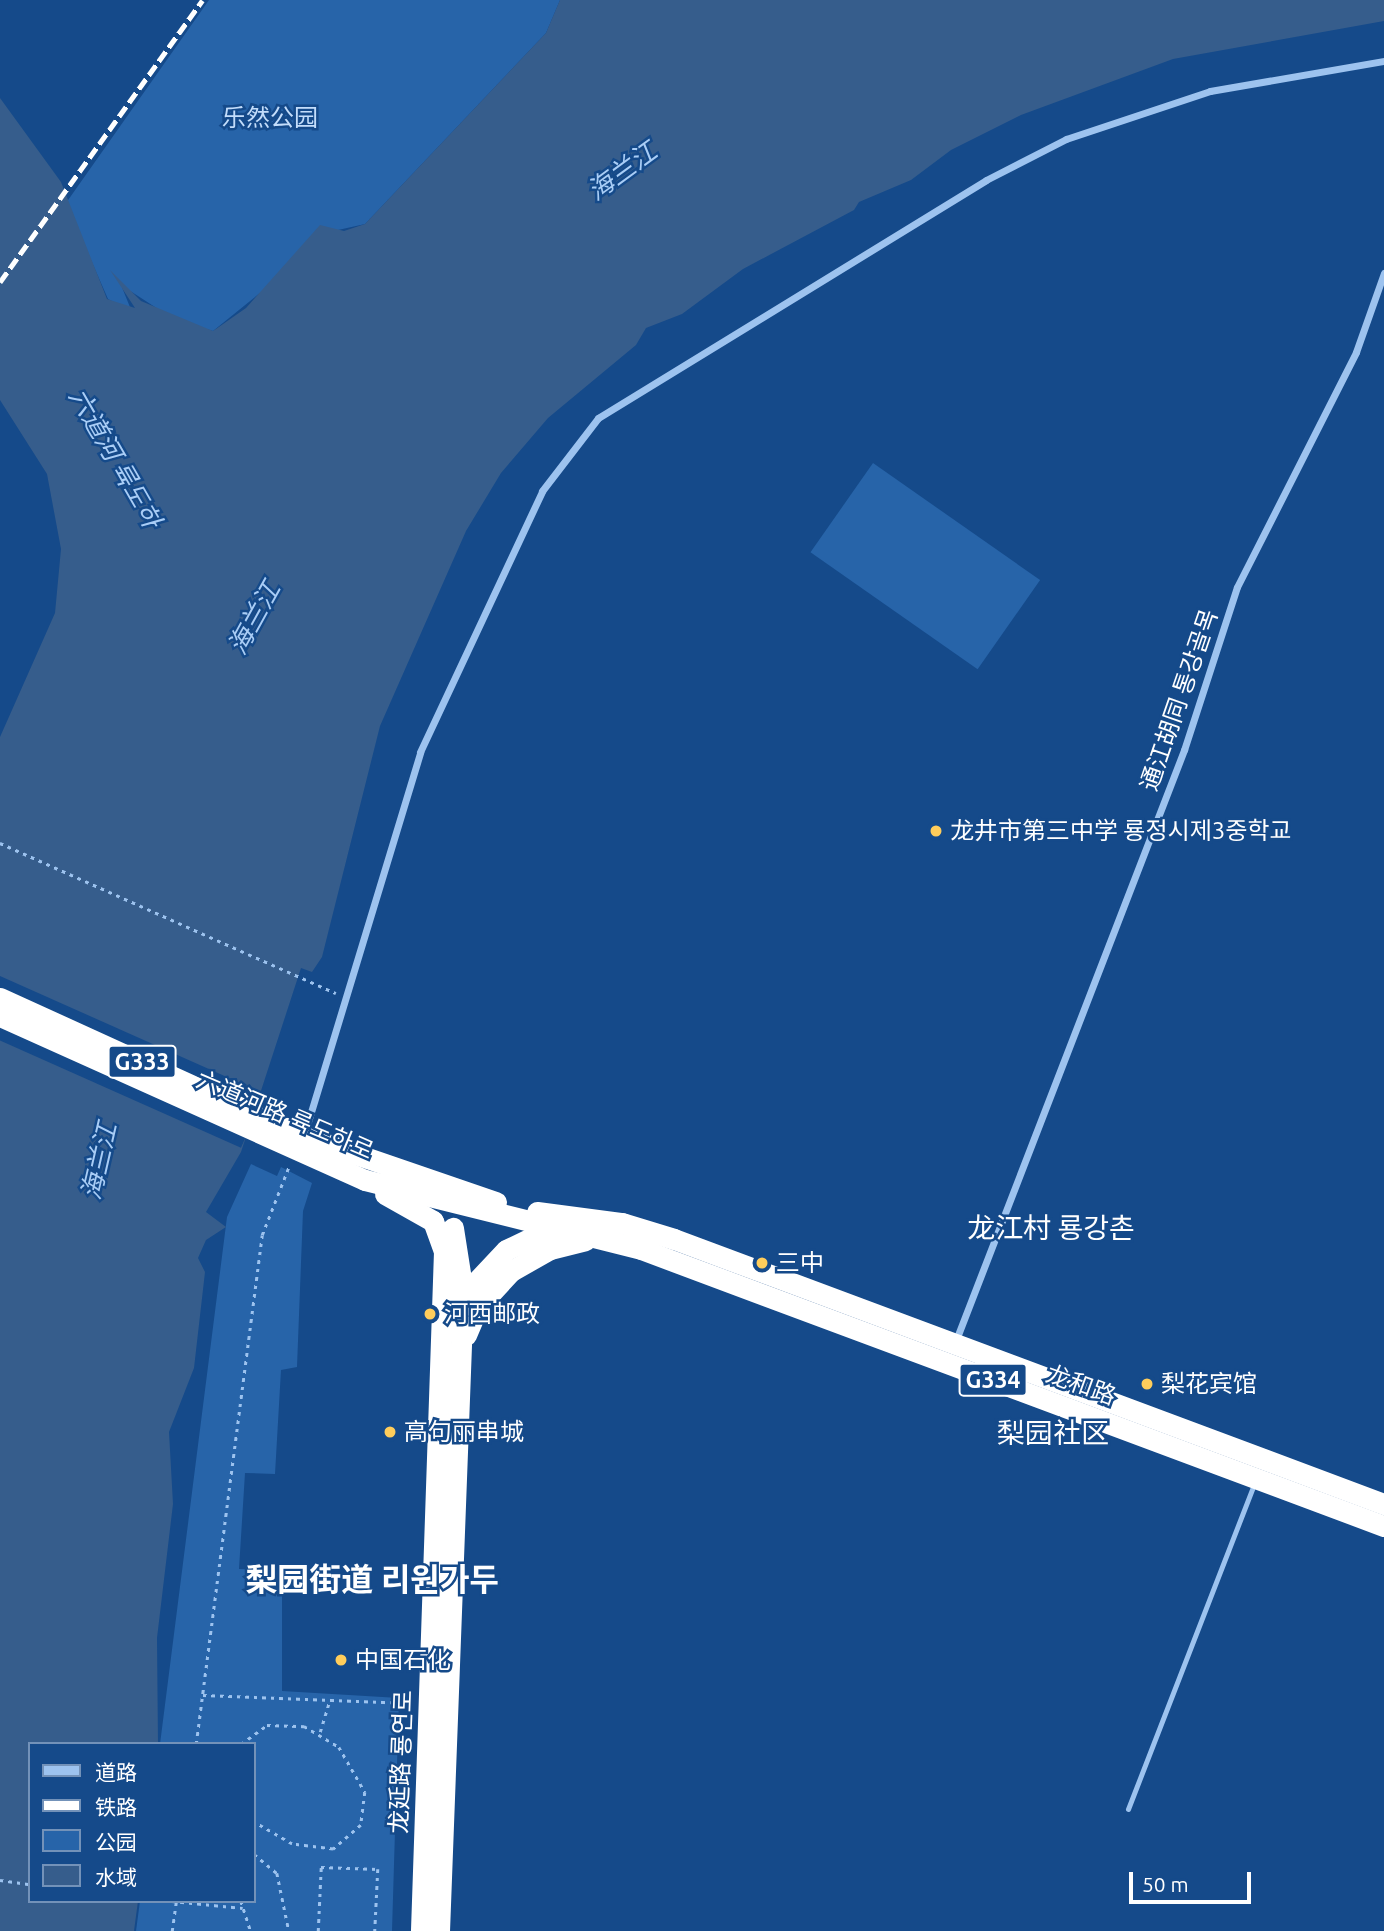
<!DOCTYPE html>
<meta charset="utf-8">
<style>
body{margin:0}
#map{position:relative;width:1384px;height:1931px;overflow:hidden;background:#154a8a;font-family:Ubuntu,"Noto Sans SC","Noto Sans KR",sans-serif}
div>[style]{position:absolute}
.green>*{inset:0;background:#2764a9;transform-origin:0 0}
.water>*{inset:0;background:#365d8c}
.pier>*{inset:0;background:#154a8a;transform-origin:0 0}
.path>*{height:2.5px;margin-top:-1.25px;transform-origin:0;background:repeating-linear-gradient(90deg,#9dc3ef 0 3.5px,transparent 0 8.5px)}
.lane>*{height:5px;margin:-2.5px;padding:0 2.5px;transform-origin:2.5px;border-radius:2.5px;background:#9dc3ef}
.street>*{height:7px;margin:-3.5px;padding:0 3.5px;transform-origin:3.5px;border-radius:3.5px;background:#9dc3ef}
.highway>*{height:21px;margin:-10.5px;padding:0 10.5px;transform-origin:10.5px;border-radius:10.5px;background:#fff}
.rail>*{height:5px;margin-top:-2.5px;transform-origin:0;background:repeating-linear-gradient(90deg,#fff 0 12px,transparent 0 17px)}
.dots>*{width:19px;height:19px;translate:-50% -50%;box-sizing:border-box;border:4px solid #154a8a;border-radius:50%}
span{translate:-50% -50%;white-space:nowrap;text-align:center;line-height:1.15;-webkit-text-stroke:5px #154a8a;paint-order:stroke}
.shield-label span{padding:2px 5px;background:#154a8a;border:2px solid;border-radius:5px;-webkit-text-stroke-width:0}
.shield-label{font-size:23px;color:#fff;font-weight:700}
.park-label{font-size:24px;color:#c3ddfb}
.street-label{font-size:24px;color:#fff}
.poi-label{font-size:24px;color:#fff}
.left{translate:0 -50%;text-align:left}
.water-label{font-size:26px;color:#a9cdf6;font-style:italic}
.quarter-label{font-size:28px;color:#fff}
.district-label{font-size:32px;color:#fff;font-weight:700}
.legend{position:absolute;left:28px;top:1742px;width:228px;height:161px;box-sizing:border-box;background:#154a8a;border:2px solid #7392b9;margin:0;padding:9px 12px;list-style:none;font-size:21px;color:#fff}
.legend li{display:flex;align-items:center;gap:14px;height:35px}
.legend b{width:35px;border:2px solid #7392b9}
.scale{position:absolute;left:1129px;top:1872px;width:122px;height:32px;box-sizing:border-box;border:4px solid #fff;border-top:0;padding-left:9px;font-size:21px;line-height:24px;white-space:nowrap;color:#fff;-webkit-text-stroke:5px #154a8a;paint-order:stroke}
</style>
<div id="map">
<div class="green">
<div style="clip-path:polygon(209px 0,560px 0,546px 33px,365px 224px,338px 230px,213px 331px,175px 320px,121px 285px,132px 312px,108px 299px,66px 203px)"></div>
<div style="left:873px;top:463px;width:204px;height:109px;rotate:35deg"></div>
<div style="clip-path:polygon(251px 1164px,277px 1176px,281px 1167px,312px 1183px,303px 1211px,297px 1367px,281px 1370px,275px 1474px,245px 1473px,239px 1569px,282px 1570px,282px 1691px,399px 1698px,392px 1931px,136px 1931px,140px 1901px,254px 1901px,254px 1744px,160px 1744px,227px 1217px)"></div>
</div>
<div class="water">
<div style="clip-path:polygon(560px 0,1384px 0,1384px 21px,1173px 59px,1021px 115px,951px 150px,911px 180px,859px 202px,854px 210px,743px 269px,682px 314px,646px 328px,636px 345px,548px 418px,501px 473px,466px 531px,380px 726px,322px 957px,312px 972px,301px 968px,241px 1152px,206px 1212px,226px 1227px,206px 1240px,198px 1258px,205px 1272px,194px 1368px,169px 1432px,173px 1504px,157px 1638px,158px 1744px,30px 1744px,30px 1901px,138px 1901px,134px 1931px,0 1931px,0 737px,55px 613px,61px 549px,47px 474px,0 400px,0 98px,61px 182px,107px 299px,135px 308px,110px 270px,141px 301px,213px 331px,246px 308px,320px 225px,344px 231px,365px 224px,546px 33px)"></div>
</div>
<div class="pier">
<div style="left:0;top:976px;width:290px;height:59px;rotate:24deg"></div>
</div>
<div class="path">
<div style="left:0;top:843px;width:368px;rotate:24.1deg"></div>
<div style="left:203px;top:1695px;width:206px;rotate:2.2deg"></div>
<div style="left:320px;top:1732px;width:31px;rotate:-73deg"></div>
<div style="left:196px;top:1744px;width:513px;rotate:-82.61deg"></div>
<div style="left:262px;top:1235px;width:74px;rotate:-68.6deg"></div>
<div style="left:241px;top:1744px;width:32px;rotate:-36deg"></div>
<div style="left:267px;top:1725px;width:37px;rotate:2deg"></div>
<div style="left:304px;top:1726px;width:41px;rotate:31deg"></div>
<div style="left:339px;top:1747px;width:52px;rotate:60deg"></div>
<div style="left:365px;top:1792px;width:33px;rotate:97deg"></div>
<div style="left:361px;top:1825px;width:37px;rotate:139deg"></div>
<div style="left:333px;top:1849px;width:41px;rotate:-173deg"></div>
<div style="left:292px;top:1844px;width:44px;rotate:-149.9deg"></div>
<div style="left:254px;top:1854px;width:30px;rotate:40deg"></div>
<div style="left:277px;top:1873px;width:59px;rotate:78.3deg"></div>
<div style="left:0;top:1880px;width:30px;rotate:8deg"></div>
<div style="left:172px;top:1901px;width:71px;rotate:5.6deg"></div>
<div style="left:241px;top:1901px;width:32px;rotate:72deg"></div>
<div style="left:172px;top:1931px;width:30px;rotate:-82deg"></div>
<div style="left:318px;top:1931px;width:64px;rotate:-87.3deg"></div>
<div style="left:321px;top:1867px;width:57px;rotate:2deg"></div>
<div style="left:378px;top:1869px;width:62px;rotate:92.8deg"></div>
</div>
<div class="lane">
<div style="left:1128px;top:1809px;width:352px;rotate:-68.8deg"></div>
</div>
<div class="street">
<div style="left:304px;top:1135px;width:400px;rotate:-73.1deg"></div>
<div style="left:420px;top:752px;width:288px;rotate:-64.9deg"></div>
<div style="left:542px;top:491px;width:92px;rotate:-52.5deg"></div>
<div style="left:598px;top:418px;width:455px;rotate:-31.5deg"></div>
<div style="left:986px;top:180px;width:90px;rotate:-27.1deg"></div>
<div style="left:1066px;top:139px;width:152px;rotate:-18.4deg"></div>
<div style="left:1210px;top:91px;width:177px;rotate:-9.8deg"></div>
<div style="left:956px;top:1340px;width:633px;rotate:-68.87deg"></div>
<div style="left:1184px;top:750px;width:171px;rotate:-72deg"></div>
<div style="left:1237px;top:587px;width:263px;rotate:-63.1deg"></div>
<div style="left:1356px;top:352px;width:84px;rotate:-70.5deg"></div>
</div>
<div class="highway">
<div style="left:0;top:998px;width:333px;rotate:24.5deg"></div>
<div style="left:303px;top:1136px;width:204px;rotate:18.9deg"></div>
<div style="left:0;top:1016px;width:400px;rotate:24.2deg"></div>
<div style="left:365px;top:1180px;width:284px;rotate:14deg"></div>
<div style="left:641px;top:1249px;width:793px;rotate:20.45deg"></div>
<div style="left:385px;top:1194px;width:55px;rotate:29.4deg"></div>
<div style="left:433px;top:1221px;width:32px;rotate:70deg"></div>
<div style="left:444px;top:1251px;width:680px;rotate:91.94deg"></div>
<div style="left:537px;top:1212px;width:86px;rotate:7.4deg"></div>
<div style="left:622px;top:1223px;width:54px;rotate:17.1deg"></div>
<div style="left:674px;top:1239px;width:758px;rotate:20.47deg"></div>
<div style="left:460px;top:1299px;width:67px;rotate:-46.8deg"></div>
<div style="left:506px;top:1250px;width:51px;rotate:-25.6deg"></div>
<div style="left:466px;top:1335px;width:30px;rotate:-67deg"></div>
<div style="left:478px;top:1307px;width:49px;rotate:-47.5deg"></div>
<div style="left:511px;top:1271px;width:45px;rotate:-29.4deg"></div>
<div style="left:550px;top:1249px;width:36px;rotate:-14deg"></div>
<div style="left:439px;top:1931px;width:639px;rotate:-87.85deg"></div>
<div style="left:463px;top:1292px;width:65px;rotate:-98.9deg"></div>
</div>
<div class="rail">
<div style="left:0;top:282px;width:347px;rotate:-54.3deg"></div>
</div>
<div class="dots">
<div style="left:936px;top:831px;background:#ffcd5b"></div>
<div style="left:762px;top:1263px;background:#ffcd5b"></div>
<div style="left:430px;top:1314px;background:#ffcd5b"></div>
<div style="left:1147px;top:1384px;background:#ffcd5b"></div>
<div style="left:390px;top:1432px;background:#ffcd5b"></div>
<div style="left:341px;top:1660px;background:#ffcd5b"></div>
</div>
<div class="shield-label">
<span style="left:142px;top:1062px">G333</span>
<span style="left:993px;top:1380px">G334</span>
</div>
<div class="park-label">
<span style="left:270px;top:118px">乐然公园</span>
</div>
<div class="street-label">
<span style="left:1179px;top:700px;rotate:-71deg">通江胡同 통강골목</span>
<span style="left:285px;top:1115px;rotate:23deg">六道河路 륙도하로</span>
<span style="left:1081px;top:1385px;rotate:20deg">龙和路</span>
<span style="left:401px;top:1762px;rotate:-88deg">龙延路 룡연로</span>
</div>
<div class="poi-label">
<span class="left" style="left:950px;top:831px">龙井市第三中学 룡정시제3중학교</span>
<span class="left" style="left:776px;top:1263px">三中</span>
<span class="left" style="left:444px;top:1314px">河西邮政</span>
<span class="left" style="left:1161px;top:1384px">梨花宾馆</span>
<span class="left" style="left:404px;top:1432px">高句丽串城</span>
<span class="left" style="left:355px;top:1660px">中国石化</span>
</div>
<div class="water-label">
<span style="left:622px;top:171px;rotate:-36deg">海兰江</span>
<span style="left:115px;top:458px;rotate:60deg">六道河 륙도하</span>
<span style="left:254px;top:618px;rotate:-61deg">海兰江</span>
<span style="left:99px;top:1161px;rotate:-77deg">海兰江</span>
</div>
<div class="quarter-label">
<span style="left:1051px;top:1228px">龙江村 룡강촌</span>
<span style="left:1053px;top:1433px">梨园社区</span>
</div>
<div class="district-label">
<span style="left:372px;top:1579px">梨园街道 리원가두</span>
</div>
<ul class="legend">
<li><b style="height:9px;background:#9dc3ef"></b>道路</li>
<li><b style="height:9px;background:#fff"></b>铁路</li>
<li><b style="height:19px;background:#2764a9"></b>公园</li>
<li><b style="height:19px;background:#365d8c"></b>水域</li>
</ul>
<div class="scale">50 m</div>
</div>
